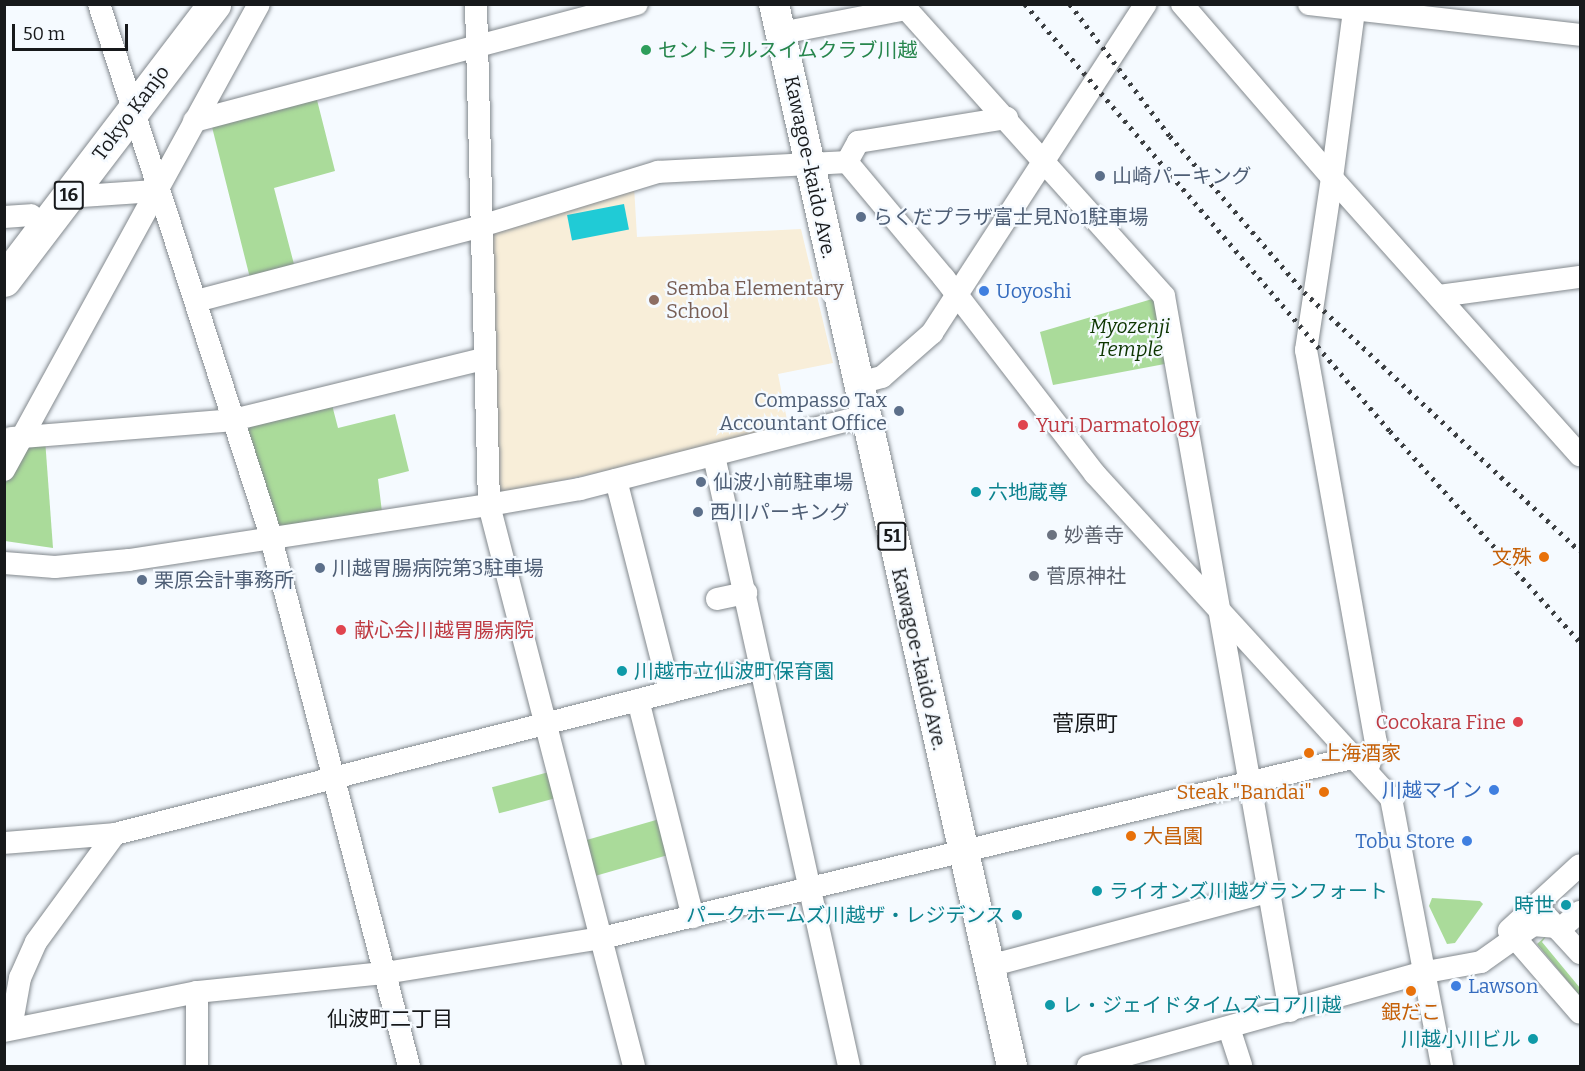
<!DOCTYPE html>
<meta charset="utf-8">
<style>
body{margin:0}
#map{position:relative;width:1585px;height:1071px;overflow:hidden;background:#f5faff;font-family:Bitter,"Noto Sans JP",serif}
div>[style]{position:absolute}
.education>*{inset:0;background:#f8eed9}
.green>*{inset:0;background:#aadb9a;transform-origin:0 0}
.water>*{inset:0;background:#20cbd6;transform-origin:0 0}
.roads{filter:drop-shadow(0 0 2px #83898e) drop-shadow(0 0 2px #83898e)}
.minor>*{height:22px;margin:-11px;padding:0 11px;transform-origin:11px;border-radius:11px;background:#fff}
.major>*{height:30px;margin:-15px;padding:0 15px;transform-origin:15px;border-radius:15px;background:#fff}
.highway>*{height:33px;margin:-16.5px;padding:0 16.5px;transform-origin:16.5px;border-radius:16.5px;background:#fff}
.rail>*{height:4.5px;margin-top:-2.25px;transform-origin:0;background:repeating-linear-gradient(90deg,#3c3f42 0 3px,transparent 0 9px)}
.dots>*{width:16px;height:16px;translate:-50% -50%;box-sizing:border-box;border:3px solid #f5faff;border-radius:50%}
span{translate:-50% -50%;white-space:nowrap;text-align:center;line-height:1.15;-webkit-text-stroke:4.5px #f5faff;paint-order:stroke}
.shield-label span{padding:2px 4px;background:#f5faff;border:2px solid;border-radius:4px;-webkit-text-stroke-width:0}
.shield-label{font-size:18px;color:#17191b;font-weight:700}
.leisure-label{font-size:20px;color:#27864d}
.left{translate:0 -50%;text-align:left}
.street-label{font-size:20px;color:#17191b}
.service-label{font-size:20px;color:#4e5e75}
.right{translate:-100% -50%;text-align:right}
.education-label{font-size:20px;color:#785e54}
.shop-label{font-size:20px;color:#366cbe}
.park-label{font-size:20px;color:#0d3500;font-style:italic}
.health-label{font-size:20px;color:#be3a42}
.culture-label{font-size:20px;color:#0d838f}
.worship-label{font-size:20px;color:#5b616d}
.food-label{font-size:20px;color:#c56008}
.neighbourhood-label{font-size:21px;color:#17191b}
.quarter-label{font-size:22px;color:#17191b}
.frame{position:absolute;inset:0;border:6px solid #17191b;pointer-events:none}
.scale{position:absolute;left:12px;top:24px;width:116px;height:27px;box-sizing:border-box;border:3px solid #17191b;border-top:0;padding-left:8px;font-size:18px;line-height:21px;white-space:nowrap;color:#17191b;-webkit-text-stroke:4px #f5faff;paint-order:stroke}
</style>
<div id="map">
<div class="education">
<div style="clip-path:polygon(634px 186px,637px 237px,801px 229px,833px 363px,778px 374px,789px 430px,501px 494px,492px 487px,488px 237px,495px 228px)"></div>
</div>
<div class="green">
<div style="clip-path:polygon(316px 96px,335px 171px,274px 188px,295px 268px,250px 278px,211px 123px)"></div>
<div style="clip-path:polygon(1159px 297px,1170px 363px,1053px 385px,1040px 332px)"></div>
<div style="clip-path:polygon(331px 401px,338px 428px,395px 414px,409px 471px,378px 479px,382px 512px,285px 528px,275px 523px,243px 424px)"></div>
<div style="clip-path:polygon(45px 439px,53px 548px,5px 541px,4px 486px,27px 441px)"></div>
<div style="left:549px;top:772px;width:27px;height:59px;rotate:75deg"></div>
<div style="left:663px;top:818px;width:37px;height:84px;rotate:74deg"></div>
<div style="clip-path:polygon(1432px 898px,1480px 901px,1483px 904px,1455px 943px,1447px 944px,1429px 906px)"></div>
<div style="clip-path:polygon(1548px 934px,1542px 942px,1580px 988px,1580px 996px,1537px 944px)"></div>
</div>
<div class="water">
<div style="left:624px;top:204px;width:26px;height:58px;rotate:79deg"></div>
</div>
<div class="roads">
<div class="minor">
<div style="left:99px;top:4px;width:550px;rotate:72.09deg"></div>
<div style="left:268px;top:527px;width:557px;rotate:75.34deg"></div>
<div style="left:476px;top:4px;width:501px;rotate:88.51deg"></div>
<div style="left:489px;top:505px;width:579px;rotate:75.51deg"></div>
<div style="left:902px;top:4px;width:392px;rotate:48.1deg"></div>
<div style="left:1164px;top:296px;width:726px;rotate:80.01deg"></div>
<div style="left:1182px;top:4px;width:230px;rotate:49.2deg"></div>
<div style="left:1332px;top:178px;width:176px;rotate:-82.5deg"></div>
<div style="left:1309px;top:4px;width:273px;rotate:6.5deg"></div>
<div style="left:781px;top:33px;width:127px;rotate:-10.9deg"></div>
<div style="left:194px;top:121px;width:458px;rotate:-14.8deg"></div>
<div style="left:847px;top:162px;width:23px;rotate:-61deg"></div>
<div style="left:858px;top:142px;width:151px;rotate:-9.2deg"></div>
<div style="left:1332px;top:178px;width:174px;rotate:98.6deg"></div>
<div style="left:1306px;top:350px;width:398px;rotate:79.9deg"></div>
<div style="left:1376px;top:742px;width:31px;rotate:107deg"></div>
<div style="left:1332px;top:178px;width:372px;rotate:48.2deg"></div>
<div style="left:67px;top:197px;width:88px;rotate:-3.9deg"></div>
<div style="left:4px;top:217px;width:27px;rotate:-4deg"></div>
<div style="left:1439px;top:296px;width:142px;rotate:-7.7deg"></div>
<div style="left:196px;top:301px;width:295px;rotate:-14.7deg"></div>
<div style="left:481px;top:226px;width:185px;rotate:-17deg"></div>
<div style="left:658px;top:172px;width:189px;rotate:-3deg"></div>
<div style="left:847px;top:162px;width:151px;rotate:50.1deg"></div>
<div style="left:944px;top:278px;width:247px;rotate:52.4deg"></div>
<div style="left:1095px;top:474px;width:439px;rotate:47.6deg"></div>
<div style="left:1391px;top:798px;width:273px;rotate:79.2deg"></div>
<div style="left:859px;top:383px;width:24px;rotate:-15deg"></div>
<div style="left:882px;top:377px;width:67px;rotate:-41.3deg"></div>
<div style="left:932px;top:333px;width:392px;rotate:-57deg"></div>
<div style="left:11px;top:438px;width:223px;rotate:-4.6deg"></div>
<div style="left:233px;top:420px;width:258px;rotate:-13.7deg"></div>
<div style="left:714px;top:456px;width:625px;rotate:77.52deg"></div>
<div style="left:4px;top:470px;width:531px;rotate:-61.31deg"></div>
<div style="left:616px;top:480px;width:219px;rotate:75.7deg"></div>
<div style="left:4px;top:563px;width:51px;rotate:4.5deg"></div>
<div style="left:55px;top:567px;width:74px;rotate:-5.4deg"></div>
<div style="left:129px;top:560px;width:364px;rotate:-8.7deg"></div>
<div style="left:489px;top:505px;width:92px;rotate:-10deg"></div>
<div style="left:580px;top:489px;width:294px;rotate:-14.4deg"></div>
<div style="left:717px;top:599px;width:30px;rotate:-12deg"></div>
<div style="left:638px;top:700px;width:224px;rotate:75.8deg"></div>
<div style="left:4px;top:843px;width:111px;rotate:-4.6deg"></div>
<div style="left:115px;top:834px;width:669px;rotate:-14.37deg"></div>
<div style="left:1547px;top:917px;width:49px;rotate:47.5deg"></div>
<div style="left:1509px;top:930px;width:96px;rotate:-42.5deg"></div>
<div style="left:1559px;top:930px;width:28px;rotate:-41deg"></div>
<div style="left:1509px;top:931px;width:108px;rotate:49.1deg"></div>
<div style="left:989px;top:966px;width:289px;rotate:-14.9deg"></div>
<div style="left:11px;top:1028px;width:51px;rotate:-79.8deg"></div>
<div style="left:20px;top:978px;width:39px;rotate:-66deg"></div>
<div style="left:36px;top:942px;width:134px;rotate:-53.8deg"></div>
<div style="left:1229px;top:1028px;width:40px;rotate:72deg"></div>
<div style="left:4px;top:1031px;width:197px;rotate:-11.4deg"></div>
<div style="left:197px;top:992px;width:189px;rotate:-5.8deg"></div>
<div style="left:385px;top:973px;width:220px;rotate:-9.2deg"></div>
<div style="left:602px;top:938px;width:771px;rotate:-13.5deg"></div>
<div style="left:197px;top:1066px;width:74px;rotate:-90deg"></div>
<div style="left:1088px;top:1066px;width:346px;rotate:-15.6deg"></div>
<div style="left:1421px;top:973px;width:61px;rotate:-10.4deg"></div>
<div style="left:1481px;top:962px;width:64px;rotate:-35.4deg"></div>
<div style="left:1533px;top:925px;width:24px;rotate:5deg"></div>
</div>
<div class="major">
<div style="left:774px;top:4px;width:1088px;rotate:77.37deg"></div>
</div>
<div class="highway">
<div style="left:4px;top:280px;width:347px;rotate:-52.7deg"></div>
</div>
</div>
<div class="rail">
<div style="left:1025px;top:4px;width:562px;rotate:49.48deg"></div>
<div style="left:1390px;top:431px;width:284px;rotate:48deg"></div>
<div style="left:1070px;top:4px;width:166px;rotate:52.9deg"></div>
<div style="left:1170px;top:136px;width:206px;rotate:49.3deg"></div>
<div style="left:1304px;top:292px;width:378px;rotate:43.2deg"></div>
</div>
<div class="dots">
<div style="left:646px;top:50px;background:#2e9e5b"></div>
<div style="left:1100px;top:176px;background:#5c6f8a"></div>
<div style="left:861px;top:217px;background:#5c6f8a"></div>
<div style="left:984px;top:291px;background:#3f7fe0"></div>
<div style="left:654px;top:300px;background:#8d6e63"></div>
<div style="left:899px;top:411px;background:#5c6f8a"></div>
<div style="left:1023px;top:425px;background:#e0444e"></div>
<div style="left:701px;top:482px;background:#5c6f8a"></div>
<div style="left:976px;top:492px;background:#0f9aa8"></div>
<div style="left:698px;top:512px;background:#5c6f8a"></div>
<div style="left:1052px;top:535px;background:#6b7280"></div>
<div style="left:1544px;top:557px;background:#e8710a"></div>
<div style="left:320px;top:568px;background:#5c6f8a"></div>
<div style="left:1034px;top:576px;background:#6b7280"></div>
<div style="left:142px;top:580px;background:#5c6f8a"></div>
<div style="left:341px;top:630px;background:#e0444e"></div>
<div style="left:622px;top:671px;background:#0f9aa8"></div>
<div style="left:1518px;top:722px;background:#e0444e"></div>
<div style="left:1309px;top:753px;background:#e8710a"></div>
<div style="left:1494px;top:790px;background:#3f7fe0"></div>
<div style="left:1324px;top:792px;background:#e8710a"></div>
<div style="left:1131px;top:836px;background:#e8710a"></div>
<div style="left:1467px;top:841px;background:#3f7fe0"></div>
<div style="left:1097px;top:891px;background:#0f9aa8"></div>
<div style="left:1566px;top:905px;background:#0f9aa8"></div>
<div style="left:1017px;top:915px;background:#0f9aa8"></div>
<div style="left:1456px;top:986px;background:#3f7fe0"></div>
<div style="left:1411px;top:991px;background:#e8710a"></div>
<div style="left:1050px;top:1005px;background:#0f9aa8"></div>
<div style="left:1533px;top:1039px;background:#0f9aa8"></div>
</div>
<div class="shield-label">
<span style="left:69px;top:195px">16</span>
<span style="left:892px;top:536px">51</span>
</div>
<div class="leisure-label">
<span class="left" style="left:658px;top:50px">セントラルスイムクラブ川越</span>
</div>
<div class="street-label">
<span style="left:131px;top:113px;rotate:-53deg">Tokyo Kanjo</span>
<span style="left:810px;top:167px;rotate:78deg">Kawagoe-kaido Ave.</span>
<span style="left:919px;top:659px;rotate:77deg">Kawagoe-kaido Ave.</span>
</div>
<div class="service-label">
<span class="left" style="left:1112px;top:176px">山崎パーキング</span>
<span class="left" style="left:873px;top:217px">らくだプラザ富士見No1駐車場</span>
<span class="right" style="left:887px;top:412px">Compasso Tax<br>Accountant Office</span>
<span class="left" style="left:713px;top:482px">仙波小前駐車場</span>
<span class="left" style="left:710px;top:512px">西川パーキング</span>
<span class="left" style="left:332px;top:568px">川越胃腸病院第3駐車場</span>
<span class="left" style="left:154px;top:580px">栗原会計事務所</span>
</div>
<div class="education-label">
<span class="left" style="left:666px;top:300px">Semba Elementary<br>School</span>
</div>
<div class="shop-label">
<span class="left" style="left:996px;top:291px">Uoyoshi</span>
<span class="right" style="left:1482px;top:790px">川越マイン</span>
<span class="right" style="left:1455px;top:841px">Tobu Store</span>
<span class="left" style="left:1468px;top:986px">Lawson</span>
</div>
<div class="park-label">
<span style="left:1130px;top:338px">Myozenji<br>Temple</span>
</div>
<div class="health-label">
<span class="left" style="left:1036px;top:425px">Yuri Darmatology</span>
<span class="left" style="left:354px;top:630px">献心会川越胃腸病院</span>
<span class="right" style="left:1506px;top:722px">Cocokara Fine</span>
</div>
<div class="culture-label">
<span class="left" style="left:988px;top:492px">六地蔵尊</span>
<span class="left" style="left:634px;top:671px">川越市立仙波町保育園</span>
<span class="left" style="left:1109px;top:891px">ライオンズ川越グランフォート</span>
<span class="right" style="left:1554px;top:905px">時世</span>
<span class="right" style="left:1005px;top:915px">パークホームズ川越ザ・レジデンス</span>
<span class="left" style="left:1062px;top:1005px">レ・ジェイドタイムズコア川越</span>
<span class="right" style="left:1521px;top:1039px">川越小川ビル</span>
</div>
<div class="worship-label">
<span class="left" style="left:1064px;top:535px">妙善寺</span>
<span class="left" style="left:1046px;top:576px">菅原神社</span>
</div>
<div class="food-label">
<span class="right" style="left:1532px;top:557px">文殊</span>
<span class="left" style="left:1321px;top:753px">上海酒家</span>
<span class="right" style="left:1312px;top:792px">Steak "Bandai"</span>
<span class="left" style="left:1143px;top:836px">大昌園</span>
<span style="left:1411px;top:1012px">銀だこ</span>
</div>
<div class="neighbourhood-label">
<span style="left:390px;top:1019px">仙波町二丁目</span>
</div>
<div class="quarter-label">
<span style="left:1085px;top:724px">菅原町</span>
</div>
<div class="frame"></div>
<div class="scale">50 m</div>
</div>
